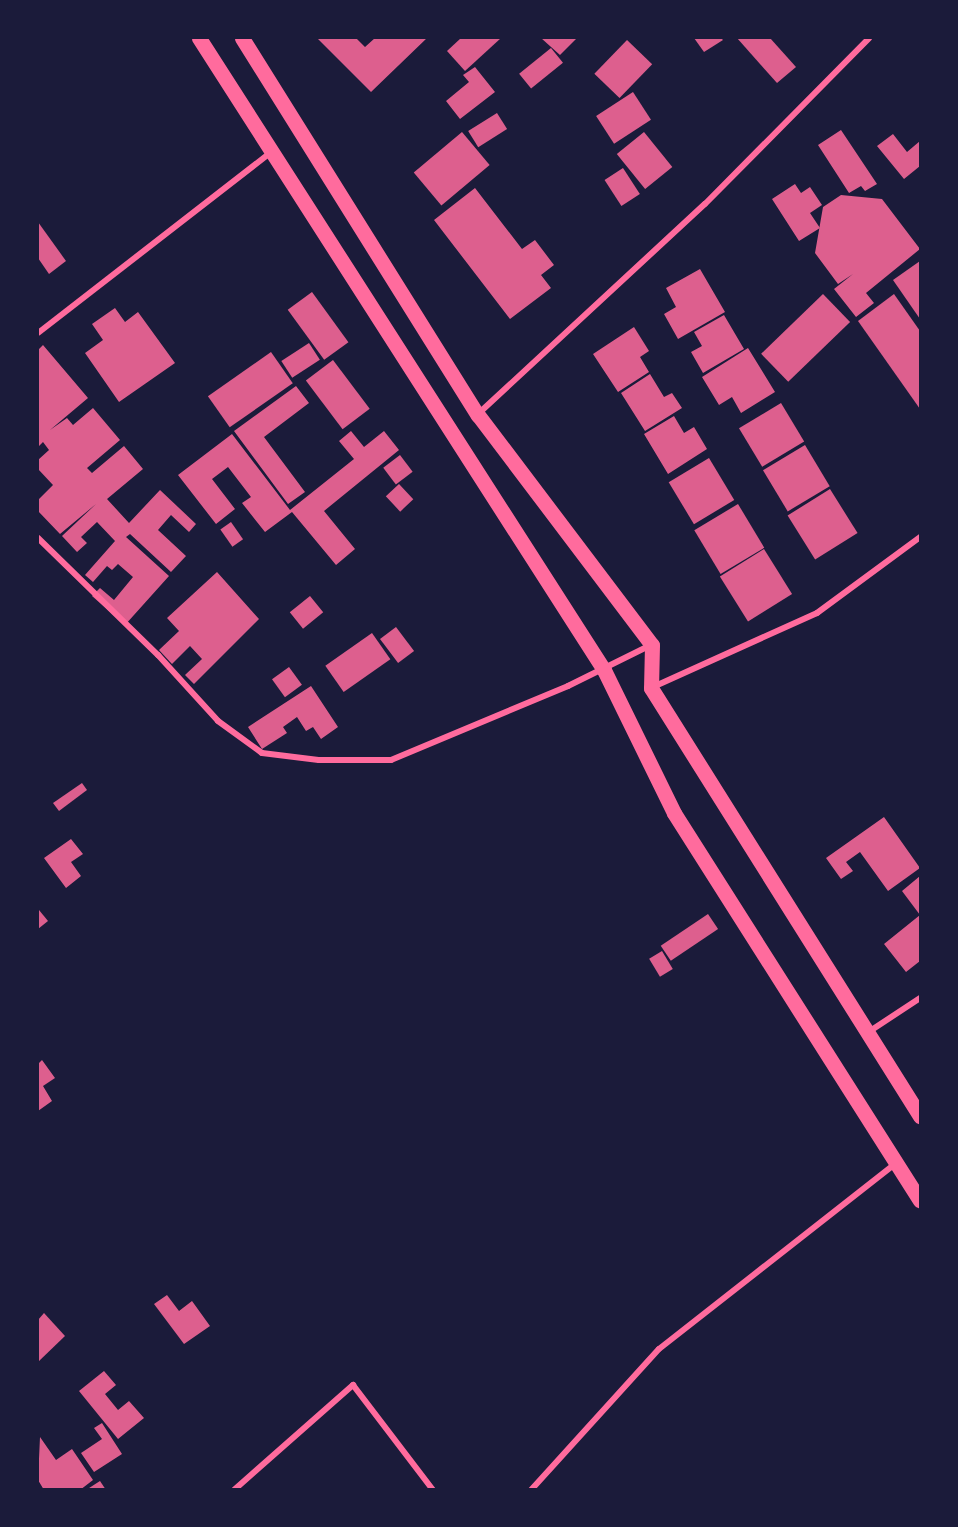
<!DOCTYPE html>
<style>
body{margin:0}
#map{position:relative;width:958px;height:1527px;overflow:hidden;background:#1b1b3a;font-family:"Sofia Sans Condensed",sans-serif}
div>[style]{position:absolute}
.building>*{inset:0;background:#dd5f8e;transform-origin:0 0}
.minor>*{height:6px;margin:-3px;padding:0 3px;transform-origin:3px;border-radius:3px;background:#ff6b9d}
.primary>*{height:15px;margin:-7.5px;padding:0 7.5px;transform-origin:7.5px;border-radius:7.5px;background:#ff6b9d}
span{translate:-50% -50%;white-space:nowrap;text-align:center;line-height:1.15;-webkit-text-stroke:6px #1b1b3a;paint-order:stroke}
.frame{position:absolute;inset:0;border:39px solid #1b1b3a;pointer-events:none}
</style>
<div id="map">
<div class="building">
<div style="clip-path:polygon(317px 38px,356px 38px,365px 47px,375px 38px,427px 38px,371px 92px)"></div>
<div style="clip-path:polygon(461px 38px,501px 38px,465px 71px,447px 51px)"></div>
<div style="clip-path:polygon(541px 38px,577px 38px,560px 55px)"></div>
<div style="clip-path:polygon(694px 38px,721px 38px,723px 40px,704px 52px)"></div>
<div style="clip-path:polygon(737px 38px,770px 38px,796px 67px,777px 83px)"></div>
<div style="left:627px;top:40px;width:35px;height:47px;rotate:44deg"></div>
<div style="left:551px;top:48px;width:19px;height:41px;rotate:51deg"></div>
<div style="clip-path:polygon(475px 67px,495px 92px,460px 119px,446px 101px,469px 82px,463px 75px)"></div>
<div style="left:633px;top:92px;width:33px;height:44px;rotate:57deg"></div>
<div style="left:497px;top:113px;width:19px;height:34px;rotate:58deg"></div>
<div style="clip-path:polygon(841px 130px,877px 184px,865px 191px,861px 186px,849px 193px,818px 145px)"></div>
<div style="left:462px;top:132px;width:43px;height:63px;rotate:50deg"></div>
<div style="left:644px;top:132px;width:45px;height:35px;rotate:51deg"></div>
<div style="clip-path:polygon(893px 134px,907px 152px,920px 141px,920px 166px,904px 179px,877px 146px)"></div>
<div style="left:623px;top:168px;width:31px;height:22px;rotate:57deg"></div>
<div style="clip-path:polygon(795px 184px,801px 193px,810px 187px,822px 205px,810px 213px,820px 228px,799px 241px,772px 199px)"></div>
<div style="clip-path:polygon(475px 188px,522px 249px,535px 240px,554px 265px,541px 275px,551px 288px,510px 319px,434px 220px)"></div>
<div style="clip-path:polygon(841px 195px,882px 199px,920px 249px,866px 293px,874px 303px,856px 317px,834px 289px,853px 274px,838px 284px,815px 253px,823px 207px)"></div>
<div style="clip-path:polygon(38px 222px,66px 261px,49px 274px,38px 258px)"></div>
<div style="clip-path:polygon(920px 261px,920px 319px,893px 280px)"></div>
<div style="clip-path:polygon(700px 269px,725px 312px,678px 339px,664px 314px,676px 307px,666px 288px)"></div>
<div style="left:312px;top:292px;width:62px;height:30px;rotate:54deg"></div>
<div style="left:823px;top:294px;width:39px;height:86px;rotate:46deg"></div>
<div style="clip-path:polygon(894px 294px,920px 331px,920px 409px,858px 321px)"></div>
<div style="clip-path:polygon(115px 308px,125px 322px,138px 312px,175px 363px,119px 402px,85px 353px,103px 340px,92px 324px)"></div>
<div style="clip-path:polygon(724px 315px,744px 349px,703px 373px,691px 352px,702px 346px,694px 332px)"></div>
<div style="clip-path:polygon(634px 327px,649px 351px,640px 357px,649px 372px,618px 392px,593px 354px)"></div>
<div style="left:309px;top:343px;width:20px;height:33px;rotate:57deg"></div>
<div style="clip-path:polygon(43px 345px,88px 398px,50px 430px,67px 418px,73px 425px,93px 408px,120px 440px,87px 468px,92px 473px,124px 446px,143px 469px,107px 499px,129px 523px,160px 490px,196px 524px,189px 532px,171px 515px,158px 530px,186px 556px,171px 572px,130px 534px,126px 537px,169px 576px,125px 625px,92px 596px,100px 588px,114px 600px,133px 577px,118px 564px,112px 570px,107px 566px,93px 582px,85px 575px,115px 541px,97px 522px,81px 537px,87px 543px,77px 552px,62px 536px,96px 504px,60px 534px,38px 511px,38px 500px,53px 485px,38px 469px,38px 460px,49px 450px,43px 442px,38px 447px,38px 350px)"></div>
<div style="clip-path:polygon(748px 348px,775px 392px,741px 413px,732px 397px,719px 405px,702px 377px)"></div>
<div style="left:271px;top:352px;width:38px;height:77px;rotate:55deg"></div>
<div style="left:333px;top:360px;width:61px;height:34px;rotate:53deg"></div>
<div style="clip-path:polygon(650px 374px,664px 397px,672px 393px,682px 408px,645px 431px,621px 393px)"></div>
<div style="clip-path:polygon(296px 386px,309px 403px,264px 437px,305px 492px,288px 504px,234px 431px)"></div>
<div style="left:781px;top:403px;width:45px;height:49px;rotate:59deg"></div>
<div style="clip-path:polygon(674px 416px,684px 433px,694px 427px,707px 449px,668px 474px,644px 434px)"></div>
<div style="clip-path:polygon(351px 431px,364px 447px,384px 431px,399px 450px,324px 511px,355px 549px,336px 565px,292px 512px,265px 532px,242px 503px,251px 497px,228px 467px,212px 479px,235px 509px,216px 524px,178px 475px,232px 434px,290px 510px,354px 459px,339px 441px)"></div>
<div style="left:805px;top:445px;width:48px;height:49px;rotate:59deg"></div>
<div style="left:400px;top:455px;width:21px;height:21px;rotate:53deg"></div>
<div style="left:709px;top:458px;width:49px;height:47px;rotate:59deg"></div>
<div style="left:399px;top:484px;width:21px;height:18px;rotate:47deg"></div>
<div style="left:830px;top:489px;width:52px;height:50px;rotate:58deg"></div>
<div style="left:738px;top:504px;width:51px;height:51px;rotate:59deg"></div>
<div style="left:231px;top:522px;width:21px;height:13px;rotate:55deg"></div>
<div style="left:764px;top:549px;width:53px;height:52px;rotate:58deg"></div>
<div style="clip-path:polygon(217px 572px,259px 619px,194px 684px,185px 675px,202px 659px,190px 646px,172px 664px,159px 650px,179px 631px,167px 618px)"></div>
<div style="left:310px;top:596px;width:21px;height:26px;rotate:51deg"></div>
<div style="left:396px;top:627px;width:30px;height:20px;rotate:53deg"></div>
<div style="left:372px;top:633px;width:32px;height:57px;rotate:55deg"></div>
<div style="left:289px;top:667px;width:22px;height:21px;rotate:54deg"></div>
<div style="clip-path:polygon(311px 686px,338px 727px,321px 739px,313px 727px,306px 731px,297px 717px,283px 727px,287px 733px,262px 749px,248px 727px)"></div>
<div style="clip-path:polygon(82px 783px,87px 790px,59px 811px,53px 803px)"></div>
<div style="clip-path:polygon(884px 817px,920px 868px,888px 891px,860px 852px,846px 862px,853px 871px,841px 879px,826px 858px)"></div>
<div style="clip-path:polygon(71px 839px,83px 854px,71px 862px,81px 876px,66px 888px,44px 858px)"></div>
<div style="clip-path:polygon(920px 876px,920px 961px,906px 972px,884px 944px,920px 915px,902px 891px)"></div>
<div style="clip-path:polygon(39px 910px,48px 921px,38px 929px,38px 911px)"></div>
<div style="left:708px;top:914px;width:18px;height:57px;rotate:56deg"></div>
<div style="left:662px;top:951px;width:21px;height:15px;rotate:59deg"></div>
<div style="clip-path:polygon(42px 1060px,55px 1078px,43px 1086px,52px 1101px,38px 1111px,38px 1064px)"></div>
<div style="clip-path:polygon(167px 1295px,179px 1311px,192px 1301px,210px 1326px,184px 1344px,154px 1304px)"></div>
<div style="clip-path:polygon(44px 1313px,65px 1336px,38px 1362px,38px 1320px)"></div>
<div style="clip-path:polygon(104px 1371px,116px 1385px,105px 1394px,118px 1410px,129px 1401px,144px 1418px,118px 1439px,79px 1391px)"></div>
<div style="clip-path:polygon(102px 1423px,122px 1454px,94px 1472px,81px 1453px,102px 1439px,94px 1428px)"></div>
<div style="clip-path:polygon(40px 1437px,56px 1460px,72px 1449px,93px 1480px,80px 1490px,44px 1490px,38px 1480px)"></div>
<div style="clip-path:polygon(100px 1481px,106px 1490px,86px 1490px)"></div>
</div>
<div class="minor">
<div style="left:38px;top:333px;width:295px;rotate:-37.8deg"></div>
<div style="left:478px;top:414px;width:309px;rotate:-42.8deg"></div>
<div style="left:705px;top:204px;width:233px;rotate:-45.3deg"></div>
<div style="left:38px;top:538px;width:168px;rotate:44.3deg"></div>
<div style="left:158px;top:655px;width:89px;rotate:47.7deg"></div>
<div style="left:218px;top:721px;width:54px;rotate:36deg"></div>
<div style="left:262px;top:753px;width:57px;rotate:7deg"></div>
<div style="left:319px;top:760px;width:72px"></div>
<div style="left:391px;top:760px;width:192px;rotate:-22.7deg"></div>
<div style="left:568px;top:686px;width:93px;rotate:-26.3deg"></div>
<div style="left:653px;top:687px;width:180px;rotate:-24.3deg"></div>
<div style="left:817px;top:613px;width:128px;rotate:-36.4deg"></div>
<div style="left:870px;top:1031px;width:60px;rotate:-33.4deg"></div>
<div style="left:234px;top:1490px;width:159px;rotate:-41.4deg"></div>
<div style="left:353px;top:1385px;width:132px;rotate:52.7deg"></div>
<div style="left:531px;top:1490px;width:190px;rotate:-47.8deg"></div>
<div style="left:659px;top:1349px;width:300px;rotate:-38.1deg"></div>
</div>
<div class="primary">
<div style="left:199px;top:38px;width:751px;rotate:57.35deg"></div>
<div style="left:604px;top:670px;width:159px;rotate:63.9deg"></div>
<div style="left:674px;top:813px;width:459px;rotate:57.6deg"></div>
<div style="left:242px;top:38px;width:445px;rotate:58deg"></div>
<div style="left:478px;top:415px;width:288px;rotate:52.9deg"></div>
<div style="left:652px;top:645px;width:43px;rotate:91.3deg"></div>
<div style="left:651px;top:688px;width:506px;rotate:57.85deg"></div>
</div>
<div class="frame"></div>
</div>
